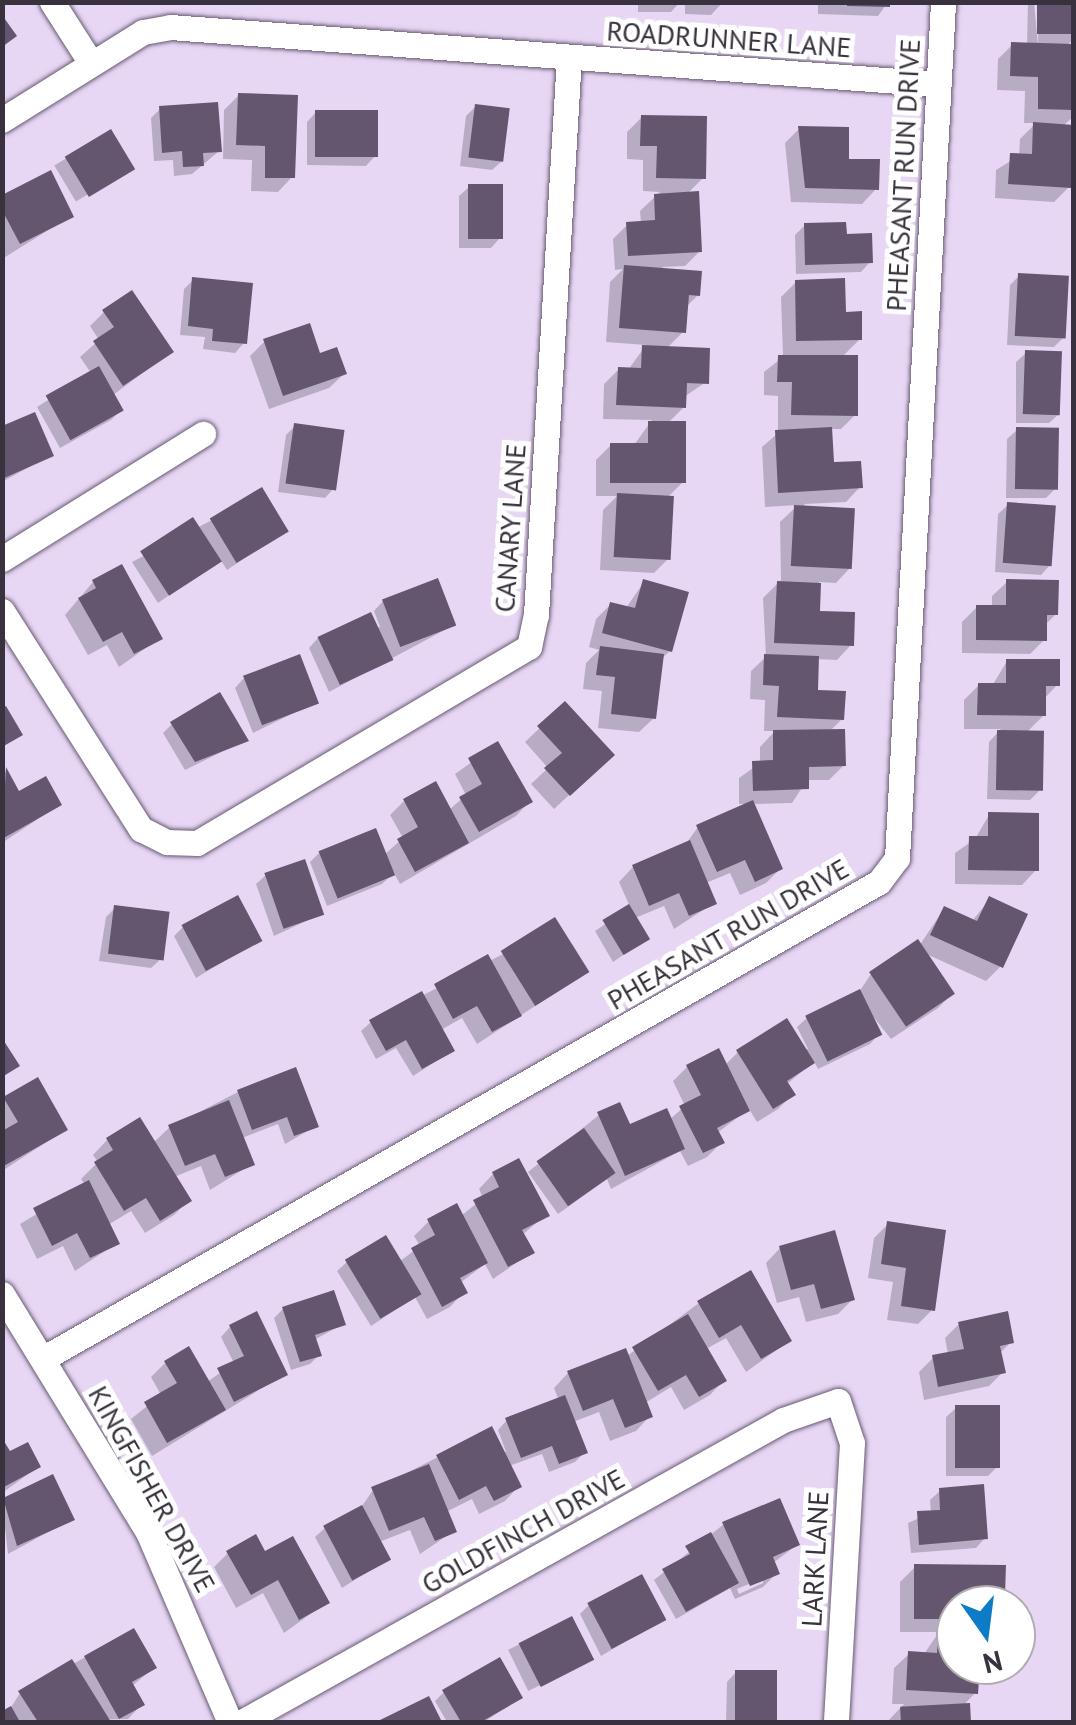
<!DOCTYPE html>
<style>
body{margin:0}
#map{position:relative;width:1076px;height:1725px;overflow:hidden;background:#e7d7f5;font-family:"PT Sans",sans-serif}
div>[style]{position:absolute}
.shadow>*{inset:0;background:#0003;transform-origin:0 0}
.building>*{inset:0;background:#64566f;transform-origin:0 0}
.roads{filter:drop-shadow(0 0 2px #685a73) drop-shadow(0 0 2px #685a73)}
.street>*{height:25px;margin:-12.5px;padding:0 12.5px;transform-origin:12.5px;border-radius:12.5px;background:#fff}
span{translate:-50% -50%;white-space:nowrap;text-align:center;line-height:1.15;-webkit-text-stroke:10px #fff;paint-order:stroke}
.street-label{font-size:28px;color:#39323e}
.frame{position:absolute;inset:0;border:5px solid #39323e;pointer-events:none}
.north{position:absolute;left:936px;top:1585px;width:100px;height:100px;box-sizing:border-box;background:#fff;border:2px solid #b0adb2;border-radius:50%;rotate:166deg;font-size:28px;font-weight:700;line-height:40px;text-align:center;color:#39323e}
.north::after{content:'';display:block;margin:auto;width:35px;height:45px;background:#0d7bc5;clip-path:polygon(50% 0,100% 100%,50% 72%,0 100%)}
</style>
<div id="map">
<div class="shadow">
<div style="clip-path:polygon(638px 2px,680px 2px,671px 12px,638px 12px)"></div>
<div style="clip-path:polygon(685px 2px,723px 2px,711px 15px,685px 14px)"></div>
<div style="clip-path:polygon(818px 2px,888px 2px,878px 16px,818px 14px)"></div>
<div style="clip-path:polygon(1028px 2px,1034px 2px,1038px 46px,1039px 2px,1074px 2px,1074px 39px,1066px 46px,1074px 47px,1074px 116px,1063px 126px,1074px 127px,1074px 161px,1069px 187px,1054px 202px,995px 198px,996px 170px,1019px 156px,1020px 139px,1036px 123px,1024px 123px,1025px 91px,997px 90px,998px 59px,1012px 45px,1027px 45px)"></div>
<div style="clip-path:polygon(239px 95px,292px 177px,278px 192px,251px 191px,252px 160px,223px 159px,224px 110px)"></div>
<div style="clip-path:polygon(475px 107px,502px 161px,492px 170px,460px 166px,466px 116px)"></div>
<div style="clip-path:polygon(160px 109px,219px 151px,192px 174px,174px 176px,173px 160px,154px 161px,151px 118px)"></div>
<div style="clip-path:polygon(316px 112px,375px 156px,366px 166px,307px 165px,307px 122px)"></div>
<div style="clip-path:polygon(642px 117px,704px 177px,687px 194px,700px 251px,685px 266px,662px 267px,698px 295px,685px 308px,683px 332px,666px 349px,706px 382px,684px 397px,684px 407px,668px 423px,683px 482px,667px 498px,669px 558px,654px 573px,600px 570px,603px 510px,617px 496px,596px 496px,596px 460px,611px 445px,634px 445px,652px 420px,603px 419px,604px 384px,619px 369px,628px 370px,646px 345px,606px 342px,610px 282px,623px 269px,615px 270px,613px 239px,628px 224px,641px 223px,640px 211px,660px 192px,643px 191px,643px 160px,627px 159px,627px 132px)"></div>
<div style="clip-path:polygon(799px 129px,846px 161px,876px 189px,862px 204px,791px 202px,785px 143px)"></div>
<div style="left:110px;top:132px;width:42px;height:65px;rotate:59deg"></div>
<div style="clip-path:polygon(469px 187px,500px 238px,491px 248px,459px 248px,459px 196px)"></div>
<div style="clip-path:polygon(2px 197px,71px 216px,2px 259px)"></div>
<div style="clip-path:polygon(805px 225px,870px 262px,861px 272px,796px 274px,795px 235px)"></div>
<div style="clip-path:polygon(1019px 276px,1063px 338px,1054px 347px,1007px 345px,1010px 285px)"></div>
<div style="clip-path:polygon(193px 280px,244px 343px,235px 353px,203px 349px,205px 337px,180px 335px,184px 289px)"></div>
<div style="clip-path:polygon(796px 282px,843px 315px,860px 339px,841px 358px,855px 415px,841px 429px,829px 429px,831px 465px,860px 487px,846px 502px,804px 504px,850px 568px,836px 583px,819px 582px,818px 613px,851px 645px,837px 660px,816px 659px,815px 693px,842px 719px,829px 732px,844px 765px,829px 780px,807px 780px,792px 803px,751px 804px,780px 869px,766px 883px,740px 895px,730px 873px,706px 883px,714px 903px,674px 929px,664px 906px,635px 918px,647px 939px,613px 962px,595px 931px,630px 907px,619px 882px,633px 867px,685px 845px,698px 827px,750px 804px,739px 804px,739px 778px,760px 763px,760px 747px,775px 731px,764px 731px,765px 700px,750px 699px,751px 671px,766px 657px,763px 598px,781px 580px,780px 522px,798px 505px,765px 507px,762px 447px,778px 433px,778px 396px,764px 395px,764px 372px,783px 357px,781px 297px)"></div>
<div style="clip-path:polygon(104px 312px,171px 352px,113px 395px,121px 410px,111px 420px,60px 448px,37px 407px,91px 373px,80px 357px,99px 340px,90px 326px)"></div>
<div style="clip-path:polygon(265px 341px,319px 357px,344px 374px,329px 388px,269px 409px,250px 356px)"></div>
<div style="clip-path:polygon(1026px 353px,1059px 414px,1049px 423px,1016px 423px,1016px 362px)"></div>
<div style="clip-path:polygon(295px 426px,334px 488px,325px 498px,278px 492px,286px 435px)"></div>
<div style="clip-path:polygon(2px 429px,51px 455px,2px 482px)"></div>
<div style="clip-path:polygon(1017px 430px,1055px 489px,1046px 498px,1006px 498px,1007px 439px)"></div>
<div style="clip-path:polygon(1008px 505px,1050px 565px,1041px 575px,995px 572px,998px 514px)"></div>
<div style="clip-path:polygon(212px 520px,285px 531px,227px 570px,220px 559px,158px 603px,132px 562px)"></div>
<div style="clip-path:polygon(93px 582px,160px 638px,119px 667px,107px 645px,88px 655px,65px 615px)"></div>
<div style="clip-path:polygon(644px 582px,670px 651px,660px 660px,654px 718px,639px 732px,598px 728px,602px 691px,583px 689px,586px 663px,599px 650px,589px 647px,596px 619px,611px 604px,626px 608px)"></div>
<div style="clip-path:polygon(1007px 582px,1056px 614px,1044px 626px,1044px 640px,1030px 654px,962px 653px,962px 622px,977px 607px,992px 608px,992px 596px)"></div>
<div style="clip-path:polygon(383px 601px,454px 625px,329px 692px,309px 648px,318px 638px,380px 627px,374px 611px)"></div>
<div style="clip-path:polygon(1007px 661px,1057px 685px,1044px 699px,1044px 715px,1026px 733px,1039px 791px,1030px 800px,987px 799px,989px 742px,1001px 729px,964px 729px,964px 700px,979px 685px,992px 686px)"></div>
<div style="clip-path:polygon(244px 678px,316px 702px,253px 733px,235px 688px)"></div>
<div style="clip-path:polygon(565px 704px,597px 769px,554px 809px,531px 784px,548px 768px,525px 742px)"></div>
<div style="clip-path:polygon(172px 724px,246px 740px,185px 770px,163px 733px)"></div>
<div style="clip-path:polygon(497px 744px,530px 801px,516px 816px,400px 884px,394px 873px,382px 884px,327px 906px,310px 862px,319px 853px,384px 855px,403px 838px,390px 815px,404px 801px,449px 810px,466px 795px,455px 774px)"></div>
<div style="clip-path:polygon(5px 771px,18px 794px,59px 805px,2px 843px)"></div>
<div style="clip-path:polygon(989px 815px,1036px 870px,1022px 885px,955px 884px,955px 853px,975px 839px)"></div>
<div style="clip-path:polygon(266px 875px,321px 914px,274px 936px,256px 884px)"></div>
<div style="clip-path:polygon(990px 899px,1000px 967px,986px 981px,924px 953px,952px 994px,938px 1008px,891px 1039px,868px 1010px,879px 1034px,870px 1044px,818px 1069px,814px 1061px,786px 1085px,792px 1095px,778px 1109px,757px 1122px,749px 1109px,717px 1133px,722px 1142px,707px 1157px,688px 1166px,680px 1151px,611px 1189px,607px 1179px,558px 1214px,528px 1172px,599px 1115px,629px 1128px,669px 1120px,685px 1106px,673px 1081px,687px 1067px,725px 1065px,738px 1052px,808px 1049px,797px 1027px,807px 1018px,859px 992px,871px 974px,919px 946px,944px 909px,972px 921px)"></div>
<div style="clip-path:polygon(115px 908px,161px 959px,151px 968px,99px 961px,106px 917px)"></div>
<div style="clip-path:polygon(183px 927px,259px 940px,196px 978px,174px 936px)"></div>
<div style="clip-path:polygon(503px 954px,587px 972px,477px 1044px,462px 1018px,441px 1030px,452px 1051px,413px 1076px,396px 1048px,376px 1059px,361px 1031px,371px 1022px)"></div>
<div style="clip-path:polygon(238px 1092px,316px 1126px,285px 1144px,278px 1124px,242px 1138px,252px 1164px,210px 1190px,201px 1166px,174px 1177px,189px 1200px,174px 1215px,145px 1233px,131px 1211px,108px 1225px,117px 1243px,75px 1271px,63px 1246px,37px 1259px,20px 1224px,85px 1185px,81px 1179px,98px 1162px,93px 1155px,107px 1140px,153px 1143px,170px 1127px)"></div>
<div style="clip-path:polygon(5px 1099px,65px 1130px,2px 1171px,2px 1101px)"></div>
<div style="clip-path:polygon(493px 1174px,546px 1215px,522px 1235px,532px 1252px,493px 1279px,485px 1264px,460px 1283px,464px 1292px,450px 1307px,427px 1319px,415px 1297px,371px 1326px,337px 1271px,347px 1262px,399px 1262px,420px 1246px,414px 1236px,429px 1221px,461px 1216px,483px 1198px,479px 1189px)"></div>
<div style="clip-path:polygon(888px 1224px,932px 1310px,918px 1324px,887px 1320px,893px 1282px,868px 1278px,874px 1238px)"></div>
<div style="clip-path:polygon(780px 1248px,852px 1300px,838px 1314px,806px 1322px,799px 1297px,777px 1303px,766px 1263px)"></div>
<div style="clip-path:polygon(699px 1303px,789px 1341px,746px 1372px,726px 1338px,706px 1349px,724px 1380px,710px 1395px,684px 1410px,671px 1387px,645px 1403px,650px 1416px,636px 1431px,610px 1441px,599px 1412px,573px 1422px,585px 1452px,575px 1462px,549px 1472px,542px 1454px,509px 1466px,519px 1486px,505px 1501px,479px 1514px,472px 1499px,446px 1512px,454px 1531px,420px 1554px,410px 1530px,379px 1542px,388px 1559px,342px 1588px,315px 1537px,325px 1528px,360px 1509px,373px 1490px,438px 1457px,506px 1452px,498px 1430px,507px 1420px,559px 1401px,554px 1388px,568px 1373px,627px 1356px)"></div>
<div style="clip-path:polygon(283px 1309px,343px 1324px,314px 1340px,319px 1355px,310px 1364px,291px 1370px,274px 1318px)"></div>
<div style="clip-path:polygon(959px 1324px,1011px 1342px,999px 1354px,1003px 1372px,989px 1386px,924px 1400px,919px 1372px,933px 1358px,948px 1354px,945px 1338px)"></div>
<div style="clip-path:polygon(230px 1327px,285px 1374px,152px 1456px,131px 1419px,161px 1395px,151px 1377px,165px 1363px,207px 1382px,234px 1363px,221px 1337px)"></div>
<div style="clip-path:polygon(956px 1408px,998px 1466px,988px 1476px,946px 1476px,946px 1417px)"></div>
<div style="clip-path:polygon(2px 1443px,9px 1455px,38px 1467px,2px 1493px)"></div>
<div style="clip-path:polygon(52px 1477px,72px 1519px,8px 1554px,2px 1501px)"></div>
<div style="clip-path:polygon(940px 1491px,985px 1538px,976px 1548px,911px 1553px,908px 1523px,931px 1513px,930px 1500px)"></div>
<div style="clip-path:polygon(evenodd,724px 1524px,797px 1545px,773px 1563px,777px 1573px,763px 1587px,735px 1599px,730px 1588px,676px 1619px,654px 1580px,724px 1524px,763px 1578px,763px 1583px,739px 1594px,737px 1589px,763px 1578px)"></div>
<div style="clip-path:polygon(228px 1553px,264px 1555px,327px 1602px,284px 1633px,263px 1593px,236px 1608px,214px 1567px)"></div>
<div style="clip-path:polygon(915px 1567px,1003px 1594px,991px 1605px,956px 1605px,956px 1665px,977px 1665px,975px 1693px,963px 1706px,968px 1722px,887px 1722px,904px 1704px,892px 1704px,894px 1668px,909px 1654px,924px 1654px,939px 1632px,900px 1632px,900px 1582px)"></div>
<div style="clip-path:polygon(589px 1605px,663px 1619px,601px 1656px,580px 1614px)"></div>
<div style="left:571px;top:1619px;width:46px;height:70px;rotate:64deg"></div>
<div style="clip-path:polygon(133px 1631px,154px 1668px,132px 1686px,142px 1704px,128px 1719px,2px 1722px,20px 1693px)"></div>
<div style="clip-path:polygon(736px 1672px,775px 1673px,774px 1722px,726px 1722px,727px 1682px)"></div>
<div style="clip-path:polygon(444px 1692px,520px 1698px,484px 1722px,447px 1722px,435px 1701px)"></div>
</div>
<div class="building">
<div style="clip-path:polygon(847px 2px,890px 2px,890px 7px,847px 6px)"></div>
<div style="left:1037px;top:2px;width:37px;height:32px"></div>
<div style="clip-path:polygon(2px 15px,17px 36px,2px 47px)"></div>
<div style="clip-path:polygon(1011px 42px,1074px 44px,1074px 110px,1038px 109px,1038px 77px,1010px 76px)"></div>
<div style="clip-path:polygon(238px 93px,298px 95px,295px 178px,265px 178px,265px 146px,236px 145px)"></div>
<div style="clip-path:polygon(218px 102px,222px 152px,203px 153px,204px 166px,183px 167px,182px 151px,162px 153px,159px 106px)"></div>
<div style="left:475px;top:104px;width:35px;height:54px;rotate:7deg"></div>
<div style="left:315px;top:110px;width:63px;height:47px"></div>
<div style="clip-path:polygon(641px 115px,707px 116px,706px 179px,656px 178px,657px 146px,640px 146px)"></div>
<div style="clip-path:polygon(1033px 122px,1074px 125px,1071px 188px,1008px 184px,1010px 153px,1032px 154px)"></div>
<div style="clip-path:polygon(798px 126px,849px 127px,849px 159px,880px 159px,879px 190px,805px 188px)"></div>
<div style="left:111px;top:129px;width:47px;height:54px;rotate:59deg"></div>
<div style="clip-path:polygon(51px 170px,74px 217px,20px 244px,2px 210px,2px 195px)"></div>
<div style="left:468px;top:184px;width:35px;height:55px"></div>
<div style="clip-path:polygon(699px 191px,702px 252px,628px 256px,626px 222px,655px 220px,654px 194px)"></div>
<div style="clip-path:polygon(846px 222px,847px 234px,872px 233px,873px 263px,805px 265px,804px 223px)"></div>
<div style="clip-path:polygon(624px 265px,702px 271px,700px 296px,689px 295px,686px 333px,619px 328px)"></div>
<div style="left:1018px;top:273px;width:51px;height:63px;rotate:3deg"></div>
<div style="clip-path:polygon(192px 277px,253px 283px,247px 344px,212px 341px,213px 329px,188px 326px)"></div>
<div style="clip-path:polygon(845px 278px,846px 312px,862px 311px,862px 340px,796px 341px,795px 280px)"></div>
<div style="clip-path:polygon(132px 290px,174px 352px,123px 386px,93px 341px,114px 327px,102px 310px)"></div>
<div style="clip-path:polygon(310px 323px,320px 353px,337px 347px,347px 374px,283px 396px,263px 339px)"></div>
<div style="clip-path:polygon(642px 345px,710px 348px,709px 384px,687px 383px,686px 408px,616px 405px,618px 367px,641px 368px)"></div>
<div style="left:1025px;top:350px;width:37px;height:64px;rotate:2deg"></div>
<div style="clip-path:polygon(778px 355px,858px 355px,858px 416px,791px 415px,792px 382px,777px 382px)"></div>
<div style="left:99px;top:366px;width:51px;height:61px;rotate:61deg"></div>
<div style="clip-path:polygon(35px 412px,54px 456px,2px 479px,2px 426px)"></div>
<div style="clip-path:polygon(648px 421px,686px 421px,686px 483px,610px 483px,610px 443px,648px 443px)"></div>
<div style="left:294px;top:423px;width:51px;height:61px;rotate:8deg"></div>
<div style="clip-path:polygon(832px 427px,834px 462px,861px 461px,863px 488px,778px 493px,775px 430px)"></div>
<div style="left:1016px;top:427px;width:43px;height:62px;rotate:1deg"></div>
<div style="left:262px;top:487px;width:52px;height:61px;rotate:59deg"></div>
<div style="left:617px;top:493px;width:57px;height:64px;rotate:3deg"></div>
<div style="left:1007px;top:502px;width:49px;height:61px;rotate:4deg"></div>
<div style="left:794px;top:505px;width:61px;height:61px;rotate:3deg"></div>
<div style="left:193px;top:517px;width:53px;height:63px;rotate:57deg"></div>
<div style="clip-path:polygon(122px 564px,163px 639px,134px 654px,122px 632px,103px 642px,78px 598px,96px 588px,92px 580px)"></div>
<div style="left:438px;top:578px;width:51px;height:60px;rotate:69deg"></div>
<div style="clip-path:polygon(643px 579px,689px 592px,672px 652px,602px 633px,610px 602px,635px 608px)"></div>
<div style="clip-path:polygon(1006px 579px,1059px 580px,1058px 615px,1047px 615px,1047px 641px,976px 640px,976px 605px,1006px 605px)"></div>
<div style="clip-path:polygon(777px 581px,821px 583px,820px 611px,855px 612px,854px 646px,774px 643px)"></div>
<div style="left:371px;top:612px;width:53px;height:59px;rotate:65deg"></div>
<div style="clip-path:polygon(600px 646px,664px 654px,656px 719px,611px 714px,615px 677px,596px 675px)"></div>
<div style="left:300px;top:654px;width:53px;height:61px;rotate:69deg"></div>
<div style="clip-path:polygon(764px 654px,819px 656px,818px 690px,846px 691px,844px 720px,777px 717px,779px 686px,763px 685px)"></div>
<div style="clip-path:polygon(1006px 659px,1060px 659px,1060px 686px,1046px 686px,1046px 716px,977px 715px,978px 683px,1006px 683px)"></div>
<div style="clip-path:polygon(220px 692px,249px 741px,195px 762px,170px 722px)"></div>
<div style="clip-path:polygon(565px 701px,615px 755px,570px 796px,544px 768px,562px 753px,537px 726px)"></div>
<div style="clip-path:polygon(6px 706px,23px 735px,2px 747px,2px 708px)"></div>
<div style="clip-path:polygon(845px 729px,846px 766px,809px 767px,809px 789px,753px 791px,752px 761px,773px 760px,773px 730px)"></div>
<div style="left:997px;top:730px;width:47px;height:60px;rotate:1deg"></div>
<div style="clip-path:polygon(498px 741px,533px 802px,479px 832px,459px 797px,482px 784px,468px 758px)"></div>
<div style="clip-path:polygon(6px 767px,19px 791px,46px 776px,62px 805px,2px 839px)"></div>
<div style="clip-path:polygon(436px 781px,469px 843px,415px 872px,397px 839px,418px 827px,403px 799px)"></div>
<div style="clip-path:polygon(753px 800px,783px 869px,755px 882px,745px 860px,717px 872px,696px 825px)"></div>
<div style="clip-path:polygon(988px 812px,1039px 813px,1039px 871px,968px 870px,969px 836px,988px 836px)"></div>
<div style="left:376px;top:828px;width:51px;height:62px;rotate:68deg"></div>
<div style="clip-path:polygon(690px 840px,717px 904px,689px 916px,679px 893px,649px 906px,632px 865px)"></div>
<div style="left:305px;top:859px;width:59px;height:43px;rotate:71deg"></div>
<div style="left:238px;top:895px;width:52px;height:64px;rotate:62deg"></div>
<div style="clip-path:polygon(989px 896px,1028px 914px,1003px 968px,930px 935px,944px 906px,977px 921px)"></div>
<div style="left:629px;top:904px;width:41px;height:31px;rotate:59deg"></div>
<div style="left:114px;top:905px;width:56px;height:49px;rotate:7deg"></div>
<div style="left:555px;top:917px;width:65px;height:64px;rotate:58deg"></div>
<div style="left:918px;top:939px;width:66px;height:59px;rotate:56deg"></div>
<div style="clip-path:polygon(488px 954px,522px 1016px,492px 1032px,477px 1006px,453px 1019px,434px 984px)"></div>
<div style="left:860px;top:989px;width:51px;height:61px;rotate:64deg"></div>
<div style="clip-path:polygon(422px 991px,455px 1051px,422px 1069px,406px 1040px,386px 1051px,369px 1020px)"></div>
<div style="clip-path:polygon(787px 1018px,815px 1063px,787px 1081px,796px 1095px,773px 1109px,736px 1050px)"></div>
<div style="clip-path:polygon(2px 1038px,20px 1066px,2px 1077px)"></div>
<div style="clip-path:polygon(719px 1048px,750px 1111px,717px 1128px,725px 1143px,703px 1153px,679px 1106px,701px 1095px,686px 1065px)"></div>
<div style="clip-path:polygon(296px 1067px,319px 1127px,294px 1136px,287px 1117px,252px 1130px,237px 1090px)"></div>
<div style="clip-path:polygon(38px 1077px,68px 1130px,2px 1167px,2px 1131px,18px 1122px,3px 1097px)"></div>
<div style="clip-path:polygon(229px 1100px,255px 1165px,225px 1177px,215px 1154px,185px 1166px,168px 1125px)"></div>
<div style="clip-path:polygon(620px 1102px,630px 1124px,667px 1108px,685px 1149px,625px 1176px,597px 1112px)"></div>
<div style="clip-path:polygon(140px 1117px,192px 1201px,160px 1221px,146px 1198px,124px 1211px,94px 1162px,113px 1150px,106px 1138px)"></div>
<div style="left:584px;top:1128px;width:55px;height:58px;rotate:55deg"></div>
<div style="clip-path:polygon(519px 1158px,550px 1216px,522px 1230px,535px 1253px,508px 1267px,473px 1200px,499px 1187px,492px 1172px)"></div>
<div style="clip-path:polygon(89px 1180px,120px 1244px,90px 1258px,77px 1233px,52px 1246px,33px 1208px)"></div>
<div style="clip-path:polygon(457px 1203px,488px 1263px,460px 1278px,468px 1293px,442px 1307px,411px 1248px,435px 1235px,427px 1219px)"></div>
<div style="clip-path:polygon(887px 1221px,946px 1230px,935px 1311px,901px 1306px,906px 1268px,881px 1264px)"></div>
<div style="clip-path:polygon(835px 1230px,855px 1300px,821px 1309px,814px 1284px,791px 1290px,779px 1246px)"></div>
<div style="left:386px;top:1235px;width:69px;height:48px;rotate:59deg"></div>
<div style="clip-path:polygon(751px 1270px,792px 1341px,761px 1359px,741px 1325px,719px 1338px,697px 1301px)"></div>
<div style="clip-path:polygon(334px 1290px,346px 1325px,315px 1335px,322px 1356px,300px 1362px,282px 1307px)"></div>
<div style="clip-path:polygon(257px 1311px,288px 1375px,234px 1402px,217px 1368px,244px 1356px,229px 1325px)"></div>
<div style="clip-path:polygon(1008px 1311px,1014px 1343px,1000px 1346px,1006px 1373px,938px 1387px,932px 1355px,964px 1349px,958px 1322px)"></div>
<div style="clip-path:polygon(688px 1314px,727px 1381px,699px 1397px,686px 1375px,658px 1391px,632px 1347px)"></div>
<div style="clip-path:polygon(189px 1346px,226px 1410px,167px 1443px,144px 1402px,177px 1383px,164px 1361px)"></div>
<div style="clip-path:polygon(626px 1348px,653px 1417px,625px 1428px,613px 1399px,583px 1411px,567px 1371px)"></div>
<div style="clip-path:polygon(565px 1395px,588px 1453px,559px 1464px,552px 1446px,521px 1458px,505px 1418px)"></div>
<div style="left:955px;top:1405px;width:45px;height:63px"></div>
<div style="clip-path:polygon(492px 1426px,522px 1487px,494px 1501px,486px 1486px,459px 1500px,436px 1455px)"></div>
<div style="clip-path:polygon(2px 1438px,10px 1451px,28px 1442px,41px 1467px,2px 1488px)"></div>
<div style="clip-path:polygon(429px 1464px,457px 1532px,435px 1541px,424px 1517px,389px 1531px,371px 1487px)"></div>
<div style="clip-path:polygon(53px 1474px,75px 1520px,17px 1546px,3px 1498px)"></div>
<div style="clip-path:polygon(984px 1484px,988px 1539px,919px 1545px,917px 1511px,940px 1510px,939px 1488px)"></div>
<div style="clip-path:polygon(780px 1498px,800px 1545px,773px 1557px,780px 1574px,750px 1586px,722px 1522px)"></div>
<div style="left:362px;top:1505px;width:62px;height:44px;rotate:62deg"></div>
<div style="clip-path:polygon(711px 1532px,739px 1583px,686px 1612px,662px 1569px,690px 1554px,685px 1546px)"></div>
<div style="clip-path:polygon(256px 1534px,265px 1551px,293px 1536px,330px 1603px,299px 1620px,278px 1580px,251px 1595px,226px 1551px)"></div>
<div style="clip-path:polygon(914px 1564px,1006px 1565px,1005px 1595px,979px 1595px,979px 1605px,956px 1605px,956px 1619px,914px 1619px)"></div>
<div style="left:642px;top:1574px;width:52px;height:62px;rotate:62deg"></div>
<div style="left:572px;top:1616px;width:49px;height:60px;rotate:63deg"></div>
<div style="clip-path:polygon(134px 1628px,157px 1668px,132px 1682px,145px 1705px,119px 1719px,84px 1656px)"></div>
<div style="clip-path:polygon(938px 1629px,956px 1630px,956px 1665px,980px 1665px,978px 1694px,906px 1690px,908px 1651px,937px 1653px)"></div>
<div style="clip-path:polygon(500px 1657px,523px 1698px,481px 1722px,461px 1722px,442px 1690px)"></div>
<div style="clip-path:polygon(72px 1659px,111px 1722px,38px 1722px,18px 1691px)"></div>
<div style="left:735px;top:1670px;width:42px;height:52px"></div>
<div style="clip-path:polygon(429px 1696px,442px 1722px,376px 1722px)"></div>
<div style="left:970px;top:1703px;width:19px;height:70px;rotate:87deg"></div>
<div style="clip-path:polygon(11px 1706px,20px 1722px,2px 1722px,2px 1711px)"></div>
</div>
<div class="roads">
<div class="street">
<div style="left:52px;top:2px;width:72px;rotate:57.4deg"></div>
<div style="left:2px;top:120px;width:166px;rotate:-32deg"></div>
<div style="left:143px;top:32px;width:27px;rotate:-10deg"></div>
<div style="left:170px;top:27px;width:770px;rotate:4.24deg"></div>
<div style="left:2px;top:559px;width:237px;rotate:-31.9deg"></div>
<div style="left:2px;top:611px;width:259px;rotate:57.5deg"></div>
<div style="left:141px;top:829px;width:29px;rotate:27deg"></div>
<div style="left:167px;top:842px;width:30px;rotate:2deg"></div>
<div style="left:197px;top:843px;width:386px;rotate:-30.6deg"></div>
<div style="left:529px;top:647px;width:33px;rotate:-78deg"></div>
<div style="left:536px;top:615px;width:559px;rotate:-86.62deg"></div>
<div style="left:2px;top:1294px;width:279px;rotate:58.5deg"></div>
<div style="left:148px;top:1532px;width:207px;rotate:66.7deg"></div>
<div style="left:44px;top:1358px;width:961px;rotate:-29.69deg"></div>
<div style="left:879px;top:882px;width:30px;rotate:-53deg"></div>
<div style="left:897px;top:858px;width:857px;rotate:-86.92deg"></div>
<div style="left:242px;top:1722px;width:620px;rotate:-29.17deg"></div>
<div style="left:783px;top:1420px;width:58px;rotate:-19.1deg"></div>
<div style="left:838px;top:1401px;width:44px;rotate:71.6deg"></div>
<div style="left:852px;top:1443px;width:279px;rotate:93.3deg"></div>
</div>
</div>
<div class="street-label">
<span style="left:729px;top:39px;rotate:4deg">ROADRUNNER LANE</span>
<span style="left:903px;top:175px;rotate:-87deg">PHEASANT RUN DRIVE</span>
<span style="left:510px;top:528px;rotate:-86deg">CANARY LANE</span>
<span style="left:728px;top:934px;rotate:-30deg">PHEASANT RUN DRIVE</span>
<span style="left:152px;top:1489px;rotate:61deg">KINGFISHER DRIVE</span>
<span style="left:523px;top:1531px;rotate:-29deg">GOLDFINCH DRIVE</span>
<span style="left:815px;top:1559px;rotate:-87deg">LARK LANE</span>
</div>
<div class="frame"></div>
<div class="north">N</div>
</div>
